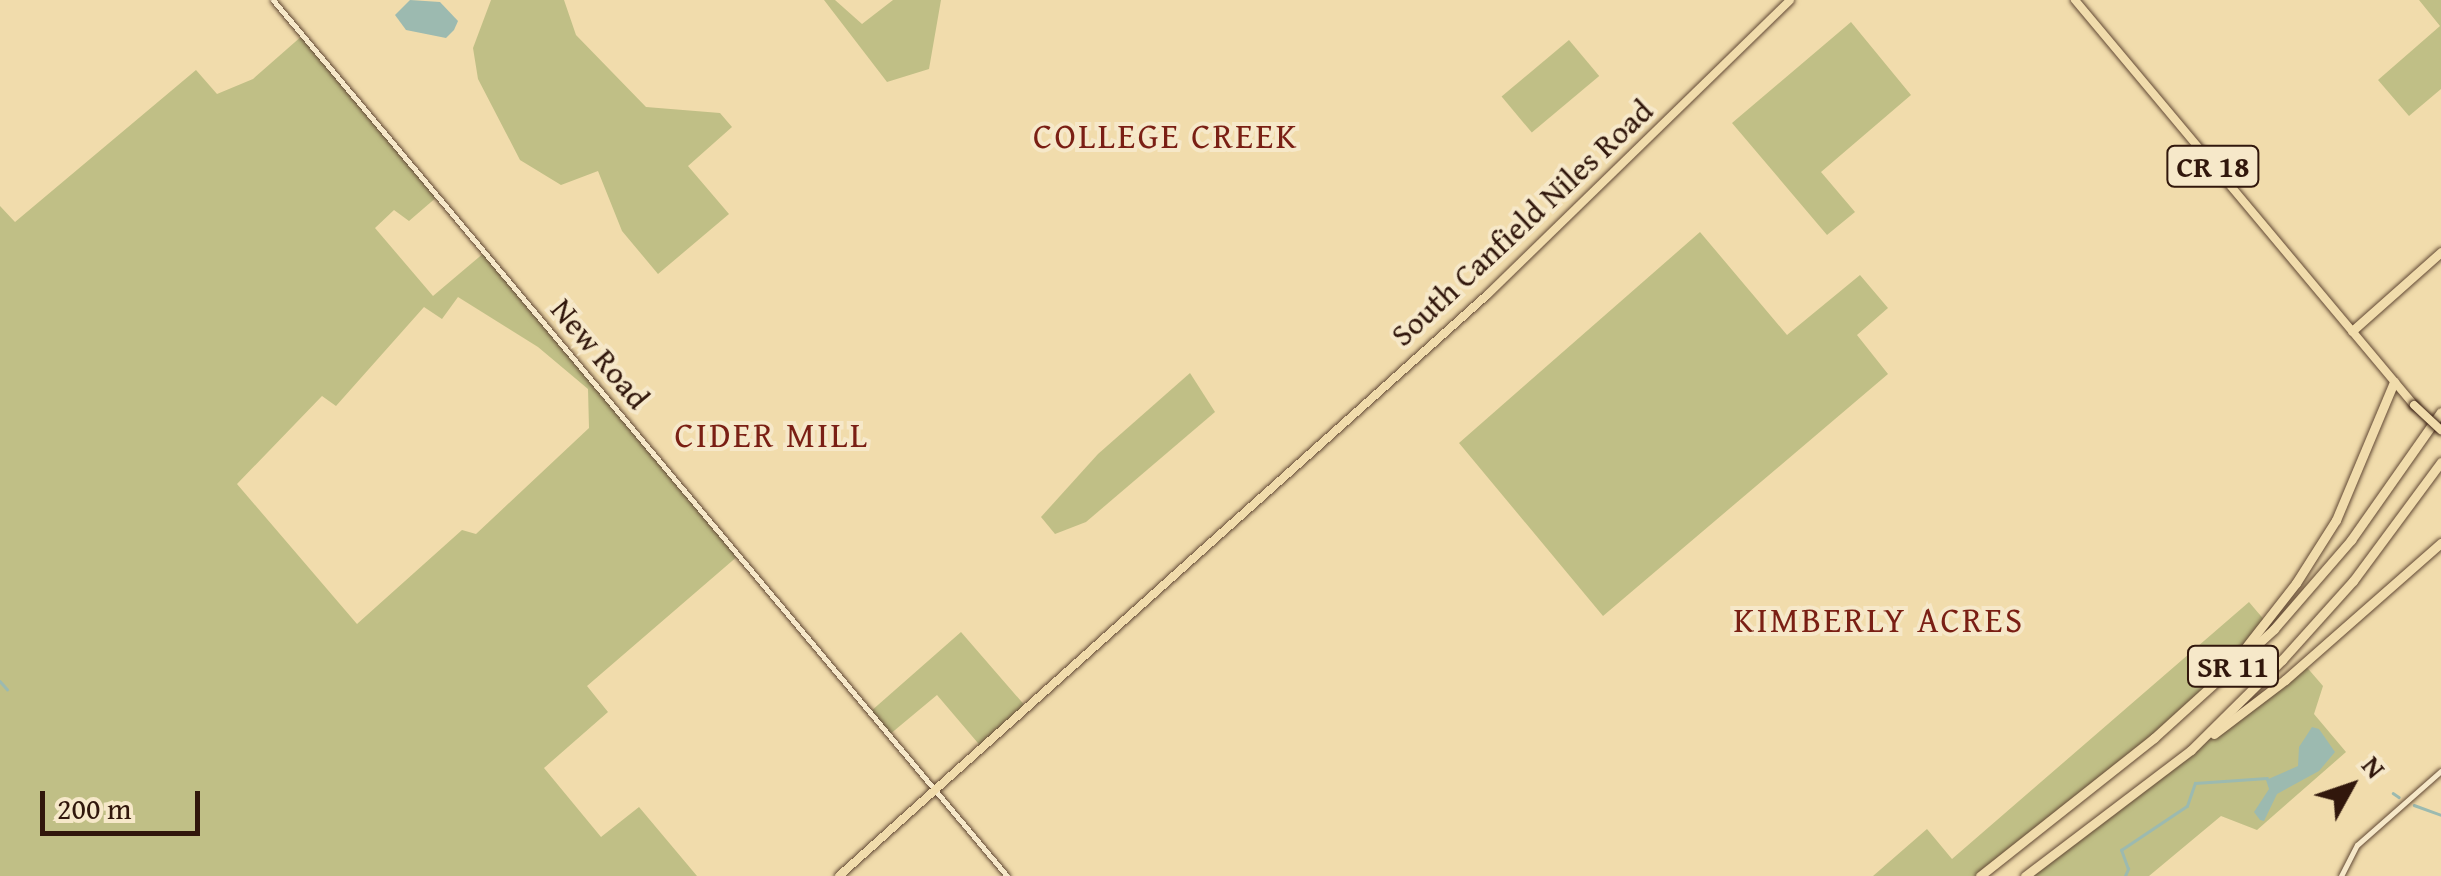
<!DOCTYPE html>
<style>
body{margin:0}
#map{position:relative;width:2441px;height:876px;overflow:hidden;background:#f1dcac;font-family:"Gentium Book Plus",serif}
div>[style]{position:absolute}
.green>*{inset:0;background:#c0bf86;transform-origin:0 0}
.water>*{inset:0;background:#9cbab0}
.stream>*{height:2.5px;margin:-1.25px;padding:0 1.25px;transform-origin:1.25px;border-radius:1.25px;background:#9cbab0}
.roads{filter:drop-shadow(0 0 2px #614834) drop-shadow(0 0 2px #614834)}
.minor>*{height:5px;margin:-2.5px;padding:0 2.5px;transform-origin:2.5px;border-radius:2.5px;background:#f6e8c9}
.major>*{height:8px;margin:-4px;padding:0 4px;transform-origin:4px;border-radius:4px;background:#f1dcac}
.highway>*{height:9px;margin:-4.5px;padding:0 4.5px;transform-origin:4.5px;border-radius:4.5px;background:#f1dcac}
.bridges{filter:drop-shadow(0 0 2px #31170c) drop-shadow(0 0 2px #31170c)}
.major-bridge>*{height:8px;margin:-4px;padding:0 4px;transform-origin:4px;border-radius:4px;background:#f1dcac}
span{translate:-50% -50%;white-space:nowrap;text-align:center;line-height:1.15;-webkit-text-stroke:8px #f6e8c9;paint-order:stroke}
.shield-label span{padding:2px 8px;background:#f6e8c9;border:2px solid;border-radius:8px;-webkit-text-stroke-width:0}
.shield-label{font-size:30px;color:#31170c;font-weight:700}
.street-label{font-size:32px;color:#31170c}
.neighbourhood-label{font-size:35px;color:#7a1f14;letter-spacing:2.5px}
.north{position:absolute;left:2301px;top:736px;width:100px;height:100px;-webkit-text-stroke:8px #f6e8c9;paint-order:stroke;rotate:50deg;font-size:28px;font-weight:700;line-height:40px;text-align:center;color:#31170c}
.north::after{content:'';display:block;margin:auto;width:35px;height:45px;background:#31170c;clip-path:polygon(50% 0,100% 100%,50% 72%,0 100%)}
.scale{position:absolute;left:40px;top:791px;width:160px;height:45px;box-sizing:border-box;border:5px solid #31170c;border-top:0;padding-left:12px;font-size:30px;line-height:35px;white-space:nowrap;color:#31170c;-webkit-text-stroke:8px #f6e8c9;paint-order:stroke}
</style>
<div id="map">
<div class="green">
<div style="clip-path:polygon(491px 0,564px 0,576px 35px,646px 107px,720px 113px,732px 127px,688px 166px,729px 214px,658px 274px,622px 231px,598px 171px,561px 185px,520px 160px,478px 79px,473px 48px)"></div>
<div style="clip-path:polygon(824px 0,835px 0,862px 24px,893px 0,941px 0,929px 69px,887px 82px)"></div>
<div style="clip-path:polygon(2419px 0,2441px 0,2441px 89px,2409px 116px,2378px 80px,2440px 26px)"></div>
<div style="clip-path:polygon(1851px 22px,1911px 95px,1821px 172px,1855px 212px,1827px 235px,1732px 123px)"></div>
<div style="clip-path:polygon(evenodd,303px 35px,438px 196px,409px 221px,394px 210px,375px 228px,433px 296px,485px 252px,739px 555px,587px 686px,608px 712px,544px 768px,601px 837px,639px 807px,697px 876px,0 876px,0 206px,15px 222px,196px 70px,217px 94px,253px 79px,303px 35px,458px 297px,538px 347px,588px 389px,589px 428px,476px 534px,462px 530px,357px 624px,237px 484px,322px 396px,336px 406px,424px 307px,442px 319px,458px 297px)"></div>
<div style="left:1569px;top:40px;width:47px;height:88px;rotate:50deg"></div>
<div style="clip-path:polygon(1700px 232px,1787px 335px,1860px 275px,1888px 308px,1857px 335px,1888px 374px,1603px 616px,1459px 443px)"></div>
<div style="clip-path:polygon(1190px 373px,1215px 412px,1086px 522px,1055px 534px,1041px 517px,1098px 454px)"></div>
<div style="clip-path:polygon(2249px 602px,2266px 622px,2226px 672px,2187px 709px,1980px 876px,1873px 876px,1927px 829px,1952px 859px)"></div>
<div style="clip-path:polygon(961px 632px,1027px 708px,983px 749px,937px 695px,889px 735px,870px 712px)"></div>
<div style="clip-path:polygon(2304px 664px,2323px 686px,2314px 714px,2346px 752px,2257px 830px,2221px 816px,2149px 876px,2025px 876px)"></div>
</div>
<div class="water">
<div style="clip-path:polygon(410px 0,440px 2px,458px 21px,454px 30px,446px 38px,406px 30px,395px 15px)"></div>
<div style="clip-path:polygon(2312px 727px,2319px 729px,2335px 752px,2319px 771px,2277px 794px,2264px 821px,2260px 820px,2254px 812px,2269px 789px,2266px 780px,2298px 766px,2299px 747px)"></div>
</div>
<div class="stream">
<div style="left:0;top:681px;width:11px;rotate:49deg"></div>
<div style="left:2393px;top:793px;width:7px;rotate:34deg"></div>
<div style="left:2414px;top:805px;width:29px;rotate:20deg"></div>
<div style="left:2125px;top:876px;width:8px;rotate:-67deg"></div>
<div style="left:2128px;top:869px;width:20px;rotate:-110deg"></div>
<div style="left:2121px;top:850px;width:79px;rotate:-33.7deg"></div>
<div style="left:2187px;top:806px;width:24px;rotate:-71deg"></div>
<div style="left:2195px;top:783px;width:72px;rotate:-4deg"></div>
</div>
<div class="roads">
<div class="minor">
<div style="left:273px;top:0;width:1143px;rotate:50.04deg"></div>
<div style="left:2341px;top:876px;width:35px;rotate:-63deg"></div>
<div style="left:2357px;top:845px;width:112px;rotate:-41.4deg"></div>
</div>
<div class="major">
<div style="left:2075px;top:0;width:528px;rotate:50.07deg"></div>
<div style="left:839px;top:876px;width:872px;rotate:-41.88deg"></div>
<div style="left:1488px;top:294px;width:421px;rotate:-44.2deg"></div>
</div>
<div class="highway">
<div style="left:2352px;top:331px;width:119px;rotate:-41.6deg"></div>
<div style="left:2242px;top:652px;width:88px;rotate:-52deg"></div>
<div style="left:2296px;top:583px;width:75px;rotate:-57.6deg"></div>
<div style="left:2336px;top:520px;width:150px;rotate:-67.2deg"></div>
<div style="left:2214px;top:734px;width:89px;rotate:-37.3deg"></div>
<div style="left:2285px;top:680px;width:208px;rotate:-41.3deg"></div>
<div style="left:1980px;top:876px;width:222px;rotate:-38.4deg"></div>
<div style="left:2154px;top:738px;width:162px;rotate:-42.2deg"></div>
<div style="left:2274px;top:629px;width:118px;rotate:-49.1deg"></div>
<div style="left:2351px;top:540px;width:156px;rotate:-54.9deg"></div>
<div style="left:2025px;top:876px;width:208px;rotate:-37.2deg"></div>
<div style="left:2191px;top:750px;width:128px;rotate:-44.7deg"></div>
<div style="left:2282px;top:660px;width:106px;rotate:-48.1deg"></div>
<div style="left:2353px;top:581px;width:148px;rotate:-53.5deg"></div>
</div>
</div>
<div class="bridges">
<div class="major-bridge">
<div style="left:2414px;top:405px;width:37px;rotate:43deg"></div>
</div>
</div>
<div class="shield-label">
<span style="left:2213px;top:166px">CR 18</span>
<span style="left:2233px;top:666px">SR 11</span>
</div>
<div class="street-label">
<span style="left:1522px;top:223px;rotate:-43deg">South Canfield Niles Road</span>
<span style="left:600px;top:354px;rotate:50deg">New Road</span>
</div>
<div class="neighbourhood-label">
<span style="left:1166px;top:136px">COLLEGE CREEK</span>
<span style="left:772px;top:435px">CIDER MILL</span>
<span style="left:1879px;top:620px">KIMBERLY ACRES</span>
</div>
<div class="north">N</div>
<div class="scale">200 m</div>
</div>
